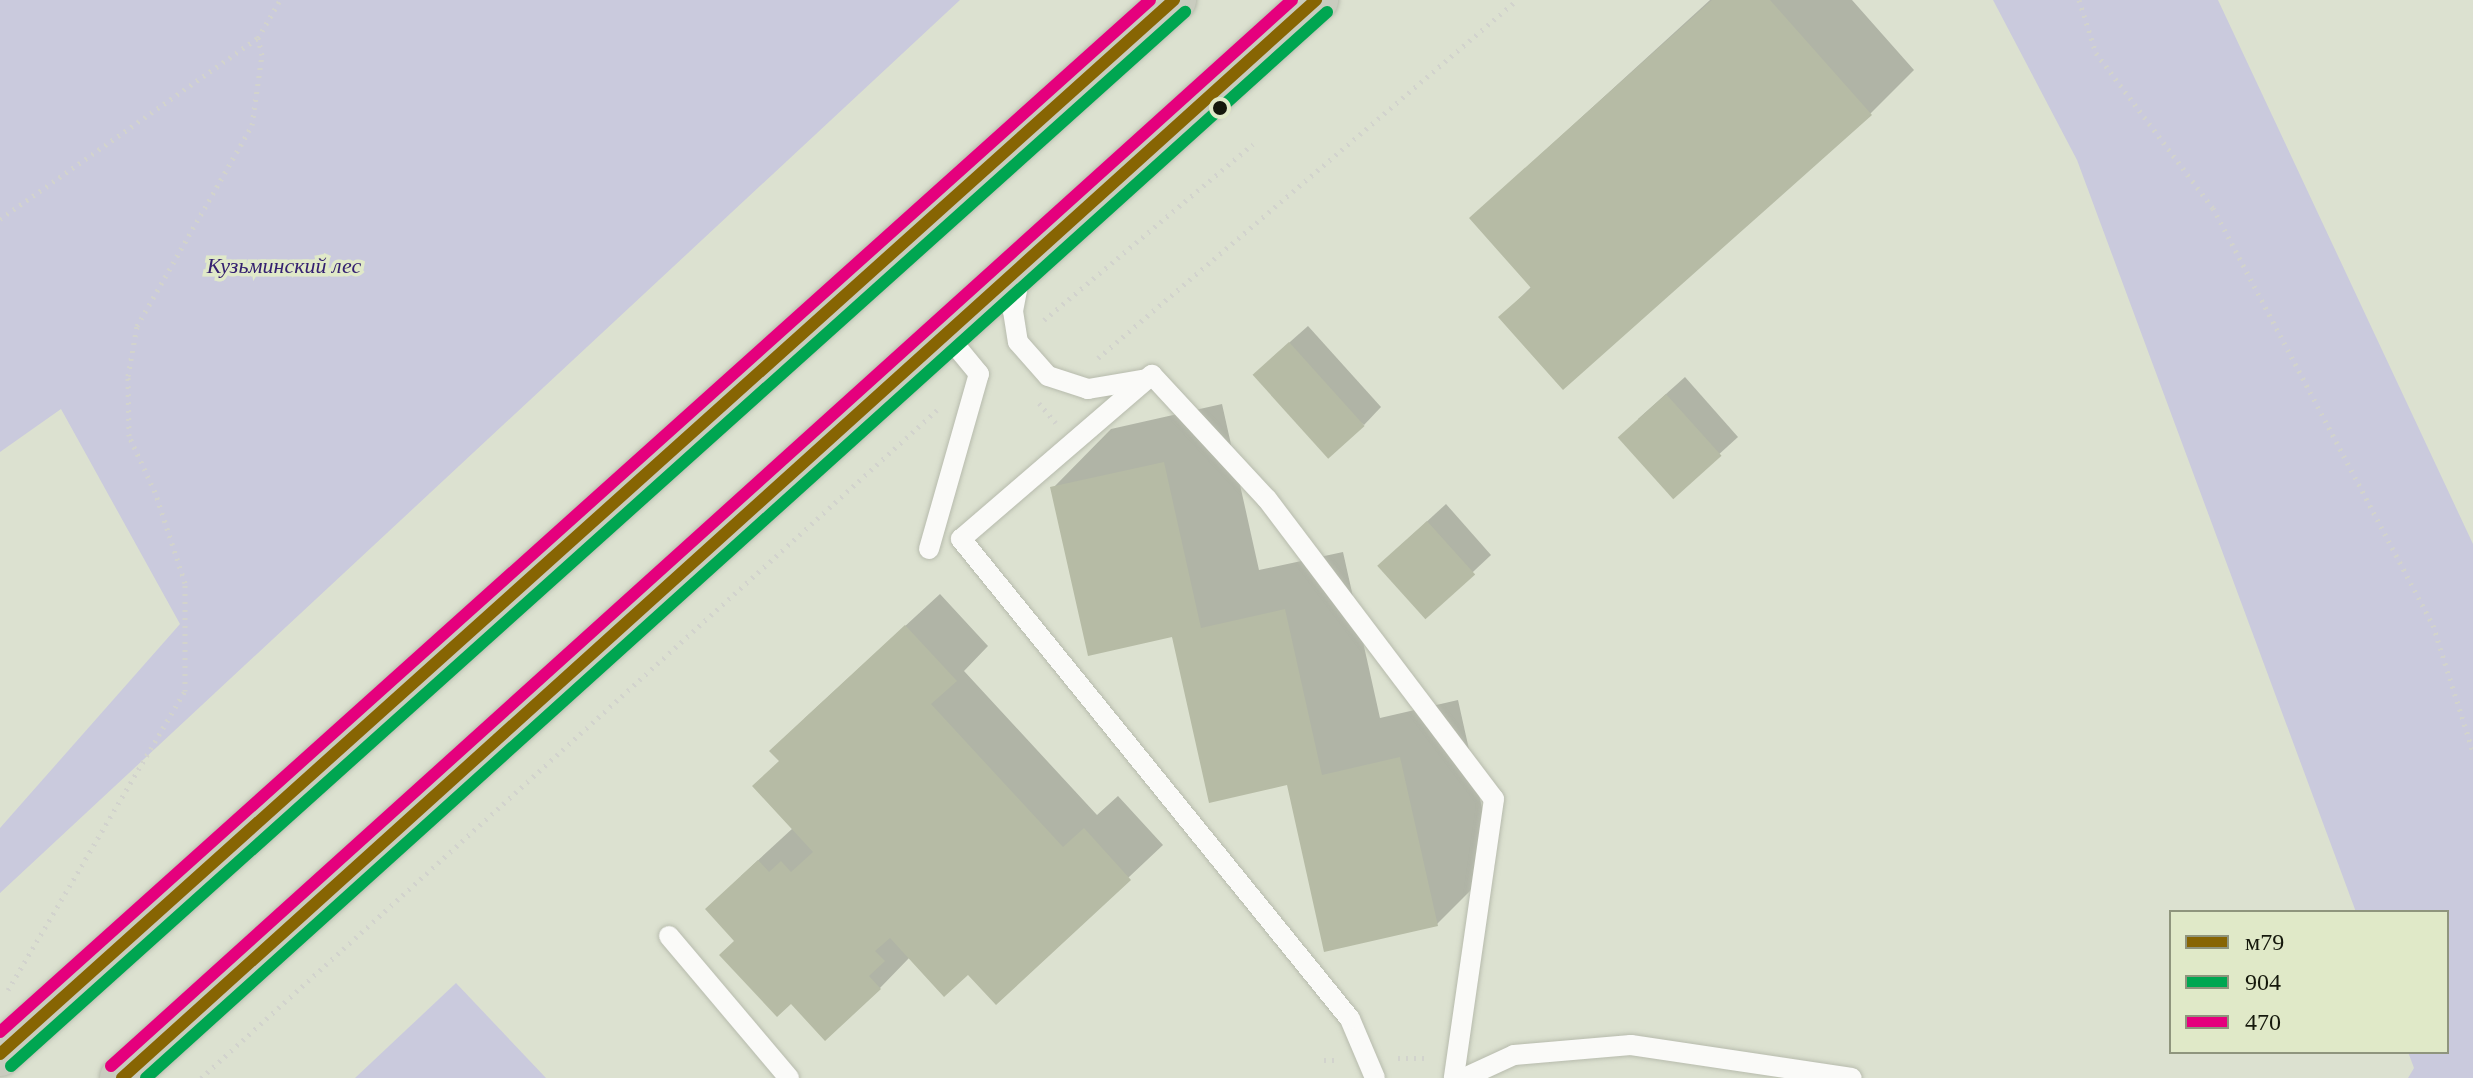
<!DOCTYPE html>
<meta charset="utf-8">
<style>
body{margin:0}
#map{position:relative;width:2473px;height:1078px;overflow:hidden;background:#dce1d0;font-family:Georgia,serif}
div>[style]{position:absolute}
.green>*{inset:0;background:#cacadd}
.shadow>*{inset:0;background:#0003}
.building>*{inset:0;background:#b6bba5;transform-origin:0 0}
.path>*{height:5px;margin-top:-2.5px;transform-origin:0;background:repeating-linear-gradient(90deg,#d2d3cd 0 2px,transparent 0 8px)}
.roads{filter:drop-shadow(0 0 2px #b7bbad) drop-shadow(0 0 2px #b7bbad)}
.lane>*{height:20px;margin:-10px;padding:0 10px;transform-origin:10px;border-radius:10px;background:#fafaf8}
.highway>*{height:44px;margin:-22px;padding:0 22px;transform-origin:22px;border-radius:22px;background:#c9ccbf}
.bus-1>*{height:12px;margin:-6px;padding:0 6px;transform-origin:6px;border-radius:6px;background:#876503}
.bus-2>*{height:12px;margin:-6px;padding:0 6px;transform-origin:6px;border-radius:6px;background:#00a651}
.bus-3>*{height:12px;margin:-6px;padding:0 6px;transform-origin:6px;border-radius:6px;background:#e5007d}
.dots>*{width:22px;height:22px;translate:-50% -50%;box-sizing:border-box;border:4px solid #e0e9c8;border-radius:50%}
span{translate:-50% -50%;white-space:nowrap;text-align:center;line-height:1.15;-webkit-text-stroke:7px #e0e9c8;paint-order:stroke}
.park-label{font-size:22px;color:#342070;font-style:italic}
.legend{position:absolute;left:2169px;top:910px;width:280px;height:144px;box-sizing:border-box;background:#e0e9c8;border:2px solid #8f957d;margin:0;padding:10px 14px;list-style:none;font-size:24px;color:#15180c}
.legend li{display:flex;align-items:center;gap:16px;height:40px}
.legend b{width:40px;border:2px solid #8f957d}
</style>
<div id="map">
<div class="green">
<div style="clip-path:polygon(0 0,960px 0,0 893px,0 828px,180px 624px,61px 409px,0 452px)"></div>
<div style="clip-path:polygon(1993px 0,2218px 0,2473px 544px,2473px 1078px,2408px 1078px,2414px 1068px,2408px 1052px,2447px 1052px,2447px 912px,2356px 912px,2077px 160px)"></div>
<div style="clip-path:polygon(456px 983px,546px 1078px,355px 1078px)"></div>
</div>
<div class="shadow">
<div style="clip-path:polygon(1710px 0,1852px 0,1914px 70px,1870px 114px,1501px 317px,1532px 286px,1471px 218px)"></div>
<div style="clip-path:polygon(1308px 326px,1381px 407px,1364px 425px,1273px 357px)"></div>
<div style="clip-path:polygon(1685px 377px,1738px 437px,1673px 496px,1638px 419px)"></div>
<div style="clip-path:polygon(1222px 404px,1259px 570px,1343px 552px,1380px 718px,1458px 700px,1495px 866px,1437px 924px,1289px 783px,1053px 488px,1111px 429px)"></div>
<div style="clip-path:polygon(1446px 504px,1491px 555px,1426px 616px,1398px 548px)"></div>
<div style="clip-path:polygon(940px 594px,988px 646px,964px 671px,1097px 815px,1118px 796px,1163px 845px,996px 1002px,969px 972px,910px 957px,880px 988px,791px 1001px,736px 940px,741px 876px,793px 828px,781px 760px,805px 718px)"></div>
</div>
<div class="building">
<div style="clip-path:polygon(1712px 0,1770px 0,1872px 115px,1563px 390px,1498px 317px,1531px 288px,1469px 218px)"></div>
<div style="left:1289px;top:342px;width:113px;height:49px;rotate:48deg"></div>
<div style="left:1666px;top:394px;width:83px;height:65px;rotate:48deg"></div>
<div style="clip-path:polygon(1164px 462px,1201px 628px,1285px 609px,1322px 775px,1400px 757px,1438px 926px,1324px 952px,1287px 785px,1209px 803px,1172px 637px,1088px 656px,1050px 487px)"></div>
<div style="left:1427px;top:521px;width:72px;height:67px;rotate:48deg"></div>
<div style="clip-path:polygon(905px 625px,957px 681px,931px 704px,1063px 847px,1084px 828px,1131px 880px,996px 1005px,968px 975px,944px 997px,890px 938px,875px 951px,885px 961px,869px 976px,881px 989px,825px 1041px,791px 1004px,777px 1017px,719px 955px,734px 941px,705px 909px,758px 860px,769px 872px,781px 861px,791px 872px,813px 852px,752px 786px,779px 761px,769px 751px)"></div>
</div>
<div class="path">
<div style="left:2079px;top:0;width:56px;rotate:72.2deg"></div>
<div style="left:2096px;top:53px;width:194px;rotate:53deg"></div>
<div style="left:2213px;top:208px;width:471px;rotate:62.2deg"></div>
<div style="left:2433px;top:625px;width:133px;rotate:72.5deg"></div>
<div style="left:0;top:219px;width:315px;rotate:-35.1deg"></div>
<div style="left:258px;top:38px;width:44px;rotate:-59.9deg"></div>
<div style="left:1044px;top:320px;width:273px;rotate:-40.1deg"></div>
<div style="left:1098px;top:358px;width:551px;rotate:-40.51deg"></div>
<div style="left:1039px;top:403px;width:26px;rotate:50deg"></div>
<div style="left:8px;top:990px;width:347px;rotate:-59.4deg"></div>
<div style="left:185px;top:691px;width:108px;rotate:-90deg"></div>
<div style="left:185px;top:583px;width:96px;rotate:-108.2deg"></div>
<div style="left:155px;top:492px;width:62px;rotate:-114.9deg"></div>
<div style="left:129px;top:436px;width:60px;rotate:-91deg"></div>
<div style="left:128px;top:376px;width:51px;rotate:-79.8deg"></div>
<div style="left:137px;top:326px;width:232px;rotate:-60.2deg"></div>
<div style="left:252px;top:125px;width:71px;rotate:-81.9deg"></div>
<div style="left:262px;top:55px;width:17px;rotate:-103deg"></div>
<div style="left:1398px;top:1058px;width:30px"></div>
<div style="left:1324px;top:1060px;width:12px"></div>
<div style="left:201px;top:1078px;width:995px;rotate:-42.23deg"></div>
</div>
<div class="roads">
<div class="lane">
<div style="left:1020px;top:275px;width:37px;rotate:101deg"></div>
<div style="left:1013px;top:311px;width:31px;rotate:81deg"></div>
<div style="left:1018px;top:342px;width:45px;rotate:48.6deg"></div>
<div style="left:1048px;top:376px;width:42px;rotate:18deg"></div>
<div style="left:1088px;top:389px;width:61px;rotate:-9.5deg"></div>
<div style="left:929px;top:549px;width:182px;rotate:-74.1deg"></div>
<div style="left:979px;top:374px;width:52px;rotate:-129.5deg"></div>
<div style="left:669px;top:936px;width:186px;rotate:49.8deg"></div>
<div style="left:1375px;top:1078px;width:64px;rotate:-113deg"></div>
<div style="left:1350px;top:1019px;width:618px;rotate:-129.02deg"></div>
<div style="left:961px;top:539px;width:252px;rotate:-40.7deg"></div>
<div style="left:1152px;top:375px;width:169px;rotate:47.2deg"></div>
<div style="left:1267px;top:499px;width:376px;rotate:52.9deg"></div>
<div style="left:1494px;top:799px;width:282px;rotate:98.2deg"></div>
<div style="left:1464px;top:1078px;width:55px;rotate:-24.7deg"></div>
<div style="left:1514px;top:1055px;width:117px;rotate:-4.9deg"></div>
<div style="left:1631px;top:1045px;width:223px;rotate:8.5deg"></div>
</div>
<div class="highway">
<div style="left:0;top:1054px;width:1578px;rotate:-41.92deg"></div>
<div style="left:122px;top:1078px;width:1609px;rotate:-42.08deg"></div>
</div>
</div>
<div class="bus-1">
<div style="left:0;top:1054px;width:1578px;rotate:-41.92deg"></div>
<div style="left:122px;top:1078px;width:1609px;rotate:-42.08deg"></div>
</div>
<div class="bus-2">
<div style="left:11px;top:1066px;width:1578px;rotate:-41.92deg"></div>
<div style="left:146px;top:1078px;width:1591px;rotate:-42.07deg"></div>
</div>
<div class="bus-3">
<div style="left:0;top:1032px;width:1545px;rotate:-41.9deg"></div>
<div style="left:111px;top:1066px;width:1591px;rotate:-42.07deg"></div>
</div>
<div class="dots">
<div style="left:1220px;top:108px;background:#15180c"></div>
</div>
<div class="park-label">
<span style="left:284px;top:266px">Кузьминский лес</span>
</div>
<ul class="legend">
<li><b style="height:10px;background:#876503"></b>м79</li>
<li><b style="height:10px;background:#00a651"></b>904</li>
<li><b style="height:10px;background:#e5007d"></b>470</li>
</ul>
</div>
